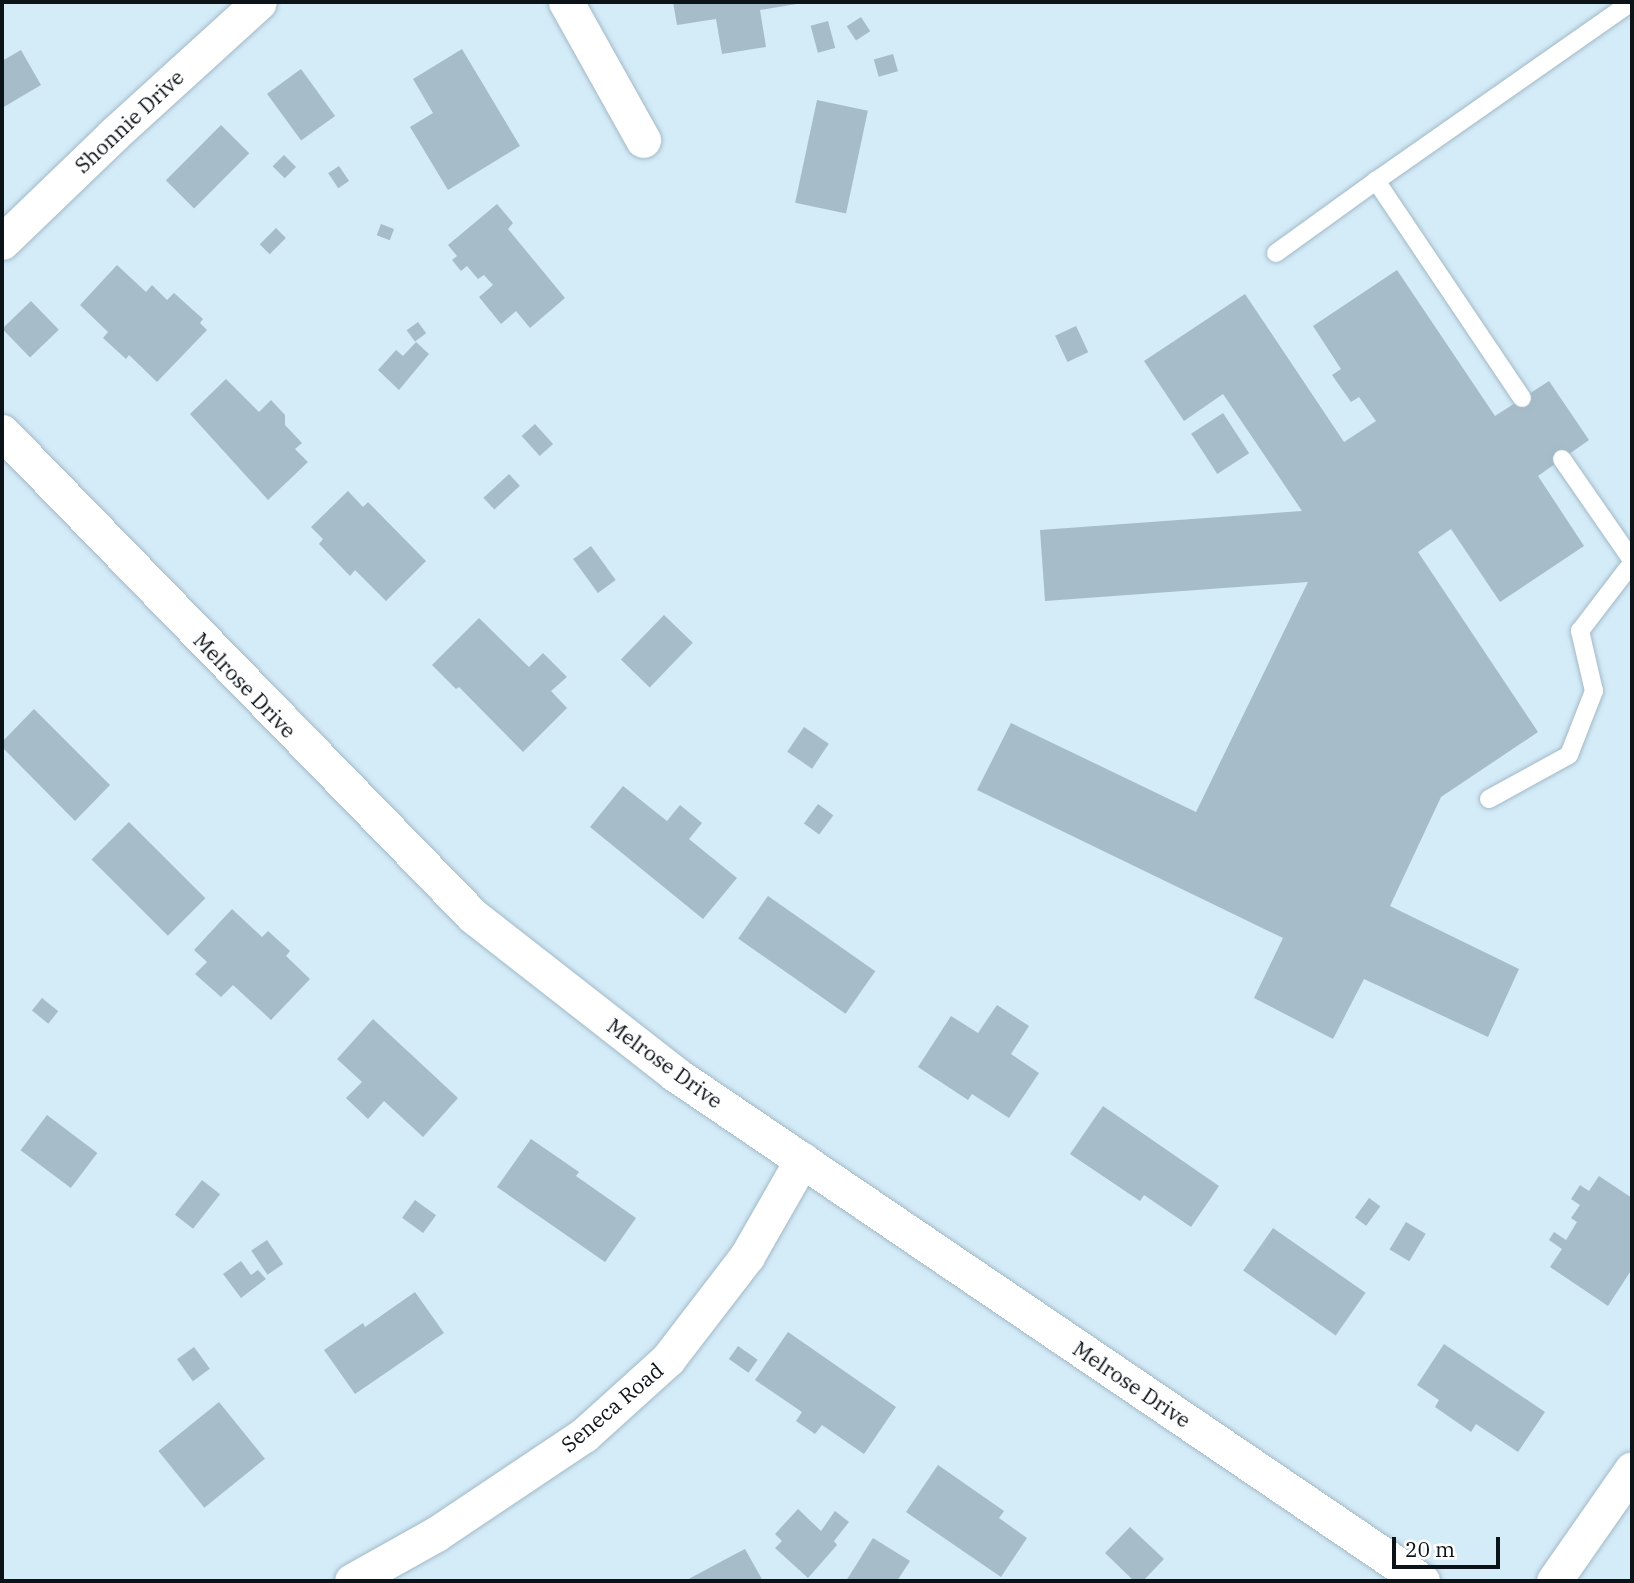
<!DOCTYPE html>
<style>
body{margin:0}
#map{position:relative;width:1634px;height:1583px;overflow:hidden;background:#d4ebf8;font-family:"IBM Plex Serif",serif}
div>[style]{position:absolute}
.building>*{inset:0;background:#a6bcc9;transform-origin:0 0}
.roads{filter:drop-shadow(0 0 2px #a2b9c6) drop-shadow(0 0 2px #a2b9c6)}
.lane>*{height:18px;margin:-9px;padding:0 9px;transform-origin:9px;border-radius:9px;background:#fff}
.street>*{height:35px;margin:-17.5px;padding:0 17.5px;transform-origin:17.5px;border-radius:17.5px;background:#fff}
span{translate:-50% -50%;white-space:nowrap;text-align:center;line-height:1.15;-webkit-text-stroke:5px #fff;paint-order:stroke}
.street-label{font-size:21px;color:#0b1318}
.frame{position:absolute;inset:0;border:4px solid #0b1318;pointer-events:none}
.scale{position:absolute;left:1392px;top:1537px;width:108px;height:32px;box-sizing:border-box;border:4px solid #0b1318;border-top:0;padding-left:9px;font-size:21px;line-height:24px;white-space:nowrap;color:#0b1318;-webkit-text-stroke:5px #fff;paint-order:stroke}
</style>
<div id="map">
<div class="building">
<div style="clip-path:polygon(673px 2px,803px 2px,803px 3px,760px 10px,766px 47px,722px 54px,716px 19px,677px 25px)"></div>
<div style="left:861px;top:17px;width:17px;height:17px;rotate:57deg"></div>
<div style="left:828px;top:21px;width:28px;height:18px;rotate:75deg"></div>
<div style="clip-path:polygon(462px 49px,520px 146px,448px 190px,410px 127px,433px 113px,413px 79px)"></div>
<div style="clip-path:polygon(21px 50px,41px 85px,2px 108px,2px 61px)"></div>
<div style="left:893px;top:54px;width:18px;height:20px;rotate:74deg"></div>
<div style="left:301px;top:69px;width:58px;height:42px;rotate:54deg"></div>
<div style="left:817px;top:100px;width:52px;height:105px;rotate:12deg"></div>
<div style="left:221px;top:125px;width:40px;height:78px;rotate:45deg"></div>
<div style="left:284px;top:155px;width:17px;height:16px;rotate:45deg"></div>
<div style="left:339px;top:166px;width:18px;height:13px;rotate:56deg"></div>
<div style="clip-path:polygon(497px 204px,513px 223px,508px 229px,565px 298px,530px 328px,516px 311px,501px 324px,479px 297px,493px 285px,484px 275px,478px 279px,467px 266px,461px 271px,452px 260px,457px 256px,448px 245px)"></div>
<div style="left:381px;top:224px;width:14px;height:12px;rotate:21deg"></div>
<div style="left:276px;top:228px;width:14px;height:23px;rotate:45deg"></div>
<div style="clip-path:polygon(117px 265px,146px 292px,152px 285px,167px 300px,174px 293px,203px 319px,200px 323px,207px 330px,157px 382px,129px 355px,126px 359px,103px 338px,108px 332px,80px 305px)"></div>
<div style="clip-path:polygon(1397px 270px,1495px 416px,1549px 381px,1589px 440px,1538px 476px,1584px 546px,1500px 602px,1451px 529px,1418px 552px,1538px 732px,1441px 797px,1390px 906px,1519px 969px,1488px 1037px,1364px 979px,1333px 1039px,1254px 998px,1283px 938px,977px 790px,1011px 723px,1196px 812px,1308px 582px,1045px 601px,1040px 530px,1302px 511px,1223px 394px,1184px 421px,1144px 361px,1245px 294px,1344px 442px,1376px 421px,1359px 397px,1351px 402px,1332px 375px,1341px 369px,1313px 326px)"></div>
<div style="left:31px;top:301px;width:40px;height:40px;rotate:46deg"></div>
<div style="left:418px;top:322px;width:14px;height:14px;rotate:54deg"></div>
<div style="left:1076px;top:326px;width:29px;height:23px;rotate:65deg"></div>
<div style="clip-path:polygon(416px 342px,429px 354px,399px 390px,378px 370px,396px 350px,403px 356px)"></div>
<div style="clip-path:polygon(226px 379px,259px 412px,271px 400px,285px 415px,285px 425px,302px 443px,295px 449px,308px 462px,268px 500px,190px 414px)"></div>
<div style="left:1223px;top:413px;width:48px;height:38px;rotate:57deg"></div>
<div style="left:535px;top:424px;width:27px;height:18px;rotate:48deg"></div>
<div style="left:509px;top:474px;width:16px;height:35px;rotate:47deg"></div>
<div style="clip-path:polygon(348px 491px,363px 507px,368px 502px,426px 561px,386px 601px,355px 570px,350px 576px,319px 544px,323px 539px,311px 527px)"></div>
<div style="left:591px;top:546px;width:42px;height:22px;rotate:54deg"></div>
<div style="left:664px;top:615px;width:40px;height:62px;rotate:44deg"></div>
<div style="clip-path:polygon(479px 618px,529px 667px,543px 653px,567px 677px,551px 691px,567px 708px,523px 752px,459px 687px,456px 689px,432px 665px)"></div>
<div style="clip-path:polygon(34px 709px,110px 785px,75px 821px,2px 747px,2px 742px)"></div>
<div style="left:804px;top:727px;width:30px;height:30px;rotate:34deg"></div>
<div style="clip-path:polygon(623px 786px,667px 821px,680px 805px,702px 823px,689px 839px,737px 878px,703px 919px,590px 827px)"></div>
<div style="left:818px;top:804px;width:19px;height:24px;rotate:36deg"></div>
<div style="left:129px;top:822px;width:108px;height:53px;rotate:45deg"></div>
<div style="left:768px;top:896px;width:131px;height:52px;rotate:35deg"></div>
<div style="clip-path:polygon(232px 909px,262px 937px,268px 931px,290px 951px,286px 956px,310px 979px,271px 1020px,233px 985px,221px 997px,195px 974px,207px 962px,194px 950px)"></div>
<div style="left:42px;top:998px;width:21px;height:16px;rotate:39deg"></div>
<div style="clip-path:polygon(997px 1005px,1029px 1026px,1011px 1054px,1039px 1073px,1009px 1118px,972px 1094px,968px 1100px,918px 1067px,951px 1016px,978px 1033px)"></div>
<div style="clip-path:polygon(373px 1019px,458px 1098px,423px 1137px,384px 1101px,368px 1119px,346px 1098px,362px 1082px,337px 1059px)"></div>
<div style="clip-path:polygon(1103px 1106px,1219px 1186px,1191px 1227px,1144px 1195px,1140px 1201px,1070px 1154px)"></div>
<div style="left:47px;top:1115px;width:63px;height:44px;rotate:37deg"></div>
<div style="clip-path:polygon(531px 1139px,579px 1172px,576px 1176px,636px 1218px,605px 1262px,497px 1187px)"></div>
<div style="clip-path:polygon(1599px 1176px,1632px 1198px,1632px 1269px,1608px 1306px,1550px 1267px,1562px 1249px,1549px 1240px,1554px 1232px,1566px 1240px,1577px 1222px,1571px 1218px,1580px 1205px,1571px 1199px,1580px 1185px,1589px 1191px)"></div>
<div style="left:202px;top:1180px;width:23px;height:44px;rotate:38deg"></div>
<div style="left:1369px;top:1198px;width:14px;height:24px;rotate:36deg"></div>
<div style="left:415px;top:1200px;width:26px;height:22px;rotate:36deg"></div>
<div style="left:1406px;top:1222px;width:23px;height:32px;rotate:31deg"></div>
<div style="left:1273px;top:1228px;width:113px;height:52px;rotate:35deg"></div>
<div style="left:267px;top:1240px;width:29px;height:19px;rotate:56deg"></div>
<div style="clip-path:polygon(241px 1261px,251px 1275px,258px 1270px,266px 1279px,241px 1298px,223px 1274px)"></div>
<div style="clip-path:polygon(415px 1292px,444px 1333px,355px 1394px,324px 1350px,363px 1323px,365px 1327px)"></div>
<div style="clip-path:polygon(788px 1332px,896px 1407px,864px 1454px,822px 1425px,815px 1434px,796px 1421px,802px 1412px,755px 1380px)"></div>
<div style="clip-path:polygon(1444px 1344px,1545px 1412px,1518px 1452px,1476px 1424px,1471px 1432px,1435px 1407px,1439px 1400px,1417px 1385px)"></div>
<div style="left:738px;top:1346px;width:24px;height:16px;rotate:35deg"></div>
<div style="left:194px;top:1347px;width:27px;height:21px;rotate:54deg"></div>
<div style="left:219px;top:1402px;width:73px;height:78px;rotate:51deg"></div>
<div style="clip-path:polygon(938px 1465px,1004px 1511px,999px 1518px,1027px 1538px,1001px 1577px,906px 1512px)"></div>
<div style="clip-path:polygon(798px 1509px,821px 1531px,835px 1511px,849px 1522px,834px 1541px,837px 1545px,808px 1578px,775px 1548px,782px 1541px,775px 1534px)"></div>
<div style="clip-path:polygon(1130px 1527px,1164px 1559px,1143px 1581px,1134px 1581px,1105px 1553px)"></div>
<div style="clip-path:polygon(873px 1538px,910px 1561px,897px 1581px,846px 1581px)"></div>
<div style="clip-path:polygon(745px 1549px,763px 1581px,685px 1581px,724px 1560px)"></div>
</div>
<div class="roads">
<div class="lane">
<div style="left:1276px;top:253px;width:123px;rotate:-35.8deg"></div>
<div style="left:1522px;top:398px;width:262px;rotate:-123.9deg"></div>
<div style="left:1376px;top:181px;width:312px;rotate:-35deg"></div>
<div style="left:1562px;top:459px;width:123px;rotate:55.3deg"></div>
<div style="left:1489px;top:799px;width:91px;rotate:-28.8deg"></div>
<div style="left:1569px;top:755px;width:69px;rotate:-68.7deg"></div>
<div style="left:1594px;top:691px;width:62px;rotate:-103.1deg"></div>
<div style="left:1580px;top:631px;width:86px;rotate:-52.6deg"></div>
</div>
<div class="street">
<div style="left:566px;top:2px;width:158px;rotate:60.8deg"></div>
<div style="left:2px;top:242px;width:154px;rotate:-43.9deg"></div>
<div style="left:113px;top:135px;width:197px;rotate:-42.3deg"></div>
<div style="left:2px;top:432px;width:675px;rotate:45.78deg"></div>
<div style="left:473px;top:916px;width:256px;rotate:38deg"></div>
<div style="left:675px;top:1074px;width:903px;rotate:34.17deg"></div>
<div style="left:352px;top:1581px;width:96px;rotate:-29.2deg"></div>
<div style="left:436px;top:1534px;width:178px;rotate:-33.8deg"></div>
<div style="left:584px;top:1435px;width:113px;rotate:-42.1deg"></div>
<div style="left:668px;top:1359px;width:130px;rotate:-52.5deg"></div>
<div style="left:747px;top:1256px;width:111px;rotate:-60.2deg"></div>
<div style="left:1554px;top:1581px;width:136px;rotate:-55.1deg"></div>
</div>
</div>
<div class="street-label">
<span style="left:129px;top:121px;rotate:-43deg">Shonnie Drive</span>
<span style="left:245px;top:685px;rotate:46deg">Melrose Drive</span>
<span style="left:665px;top:1063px;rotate:36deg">Melrose Drive</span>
<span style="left:1132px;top:1384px;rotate:34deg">Melrose Drive</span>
<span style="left:612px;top:1407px;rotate:-40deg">Seneca Road</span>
</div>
<div class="frame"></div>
<div class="scale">20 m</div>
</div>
